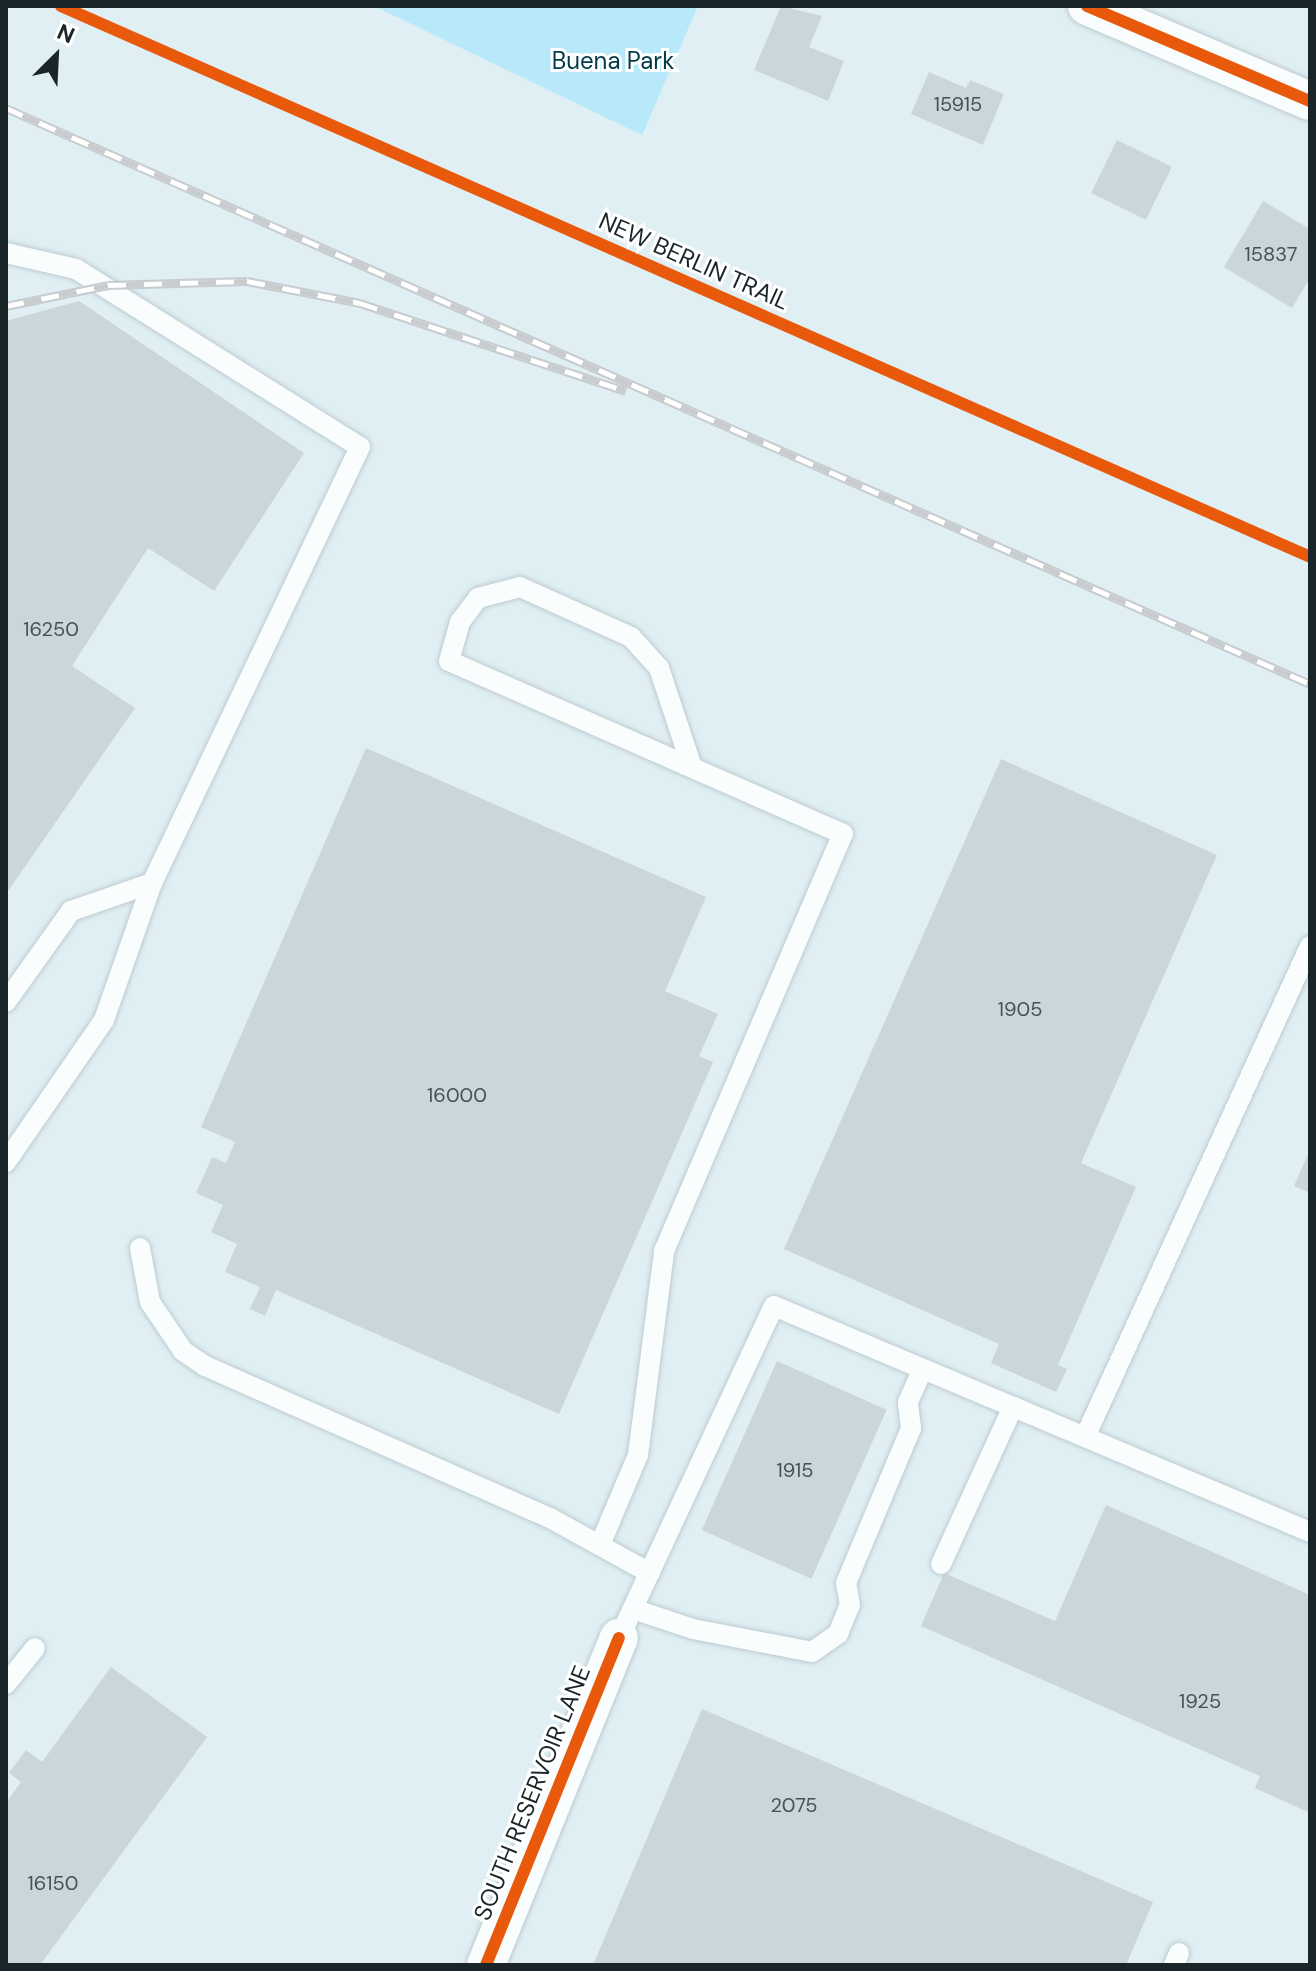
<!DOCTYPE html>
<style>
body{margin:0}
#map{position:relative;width:1316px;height:1971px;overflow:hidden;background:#dfeff4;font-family:"DM Sans",sans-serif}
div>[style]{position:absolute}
.green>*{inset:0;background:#b7e9fa}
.building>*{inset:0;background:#cad6db;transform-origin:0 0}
.roads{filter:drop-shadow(0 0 2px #becbcf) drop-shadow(0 0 2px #becbcf)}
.service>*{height:20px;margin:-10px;padding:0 10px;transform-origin:10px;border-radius:10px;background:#fafdfd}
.minor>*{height:38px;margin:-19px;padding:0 19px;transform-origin:19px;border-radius:19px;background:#fafdfd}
.rail>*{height:9px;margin-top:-4.5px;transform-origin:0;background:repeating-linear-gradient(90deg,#fff 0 18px,#c8ccce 0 36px);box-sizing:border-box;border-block:2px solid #c8ccce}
.cycleway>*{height:12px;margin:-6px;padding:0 6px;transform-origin:6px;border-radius:6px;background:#e8590c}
span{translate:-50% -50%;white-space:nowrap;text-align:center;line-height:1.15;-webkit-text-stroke:6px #fff;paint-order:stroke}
.number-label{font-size:20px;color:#465156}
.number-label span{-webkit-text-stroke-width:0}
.park-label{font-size:24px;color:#003948}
.street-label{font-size:24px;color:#1a2529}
.frame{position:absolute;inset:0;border:8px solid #1a2529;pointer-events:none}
.north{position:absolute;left:16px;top:16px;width:80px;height:80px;-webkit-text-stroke:6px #fff;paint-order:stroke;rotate:24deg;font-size:22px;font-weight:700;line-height:32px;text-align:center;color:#1a2529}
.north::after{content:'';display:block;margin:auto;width:28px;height:36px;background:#1a2529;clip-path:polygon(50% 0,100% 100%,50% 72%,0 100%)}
</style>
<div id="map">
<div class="green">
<div style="clip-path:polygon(374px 6px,698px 6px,642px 135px)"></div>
</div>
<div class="building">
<div style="clip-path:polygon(781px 6px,822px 16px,809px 47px,844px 61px,828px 101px,754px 70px)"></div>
<div style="clip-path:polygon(929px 72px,966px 88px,970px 80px,1004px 94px,983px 145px,911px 114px)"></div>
<div style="left:1117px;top:140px;width:61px;height:59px;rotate:26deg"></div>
<div style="clip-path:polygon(1263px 201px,1310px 229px,1310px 278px,1292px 308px,1224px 267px)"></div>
<div style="clip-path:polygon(79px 301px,304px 453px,214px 591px,148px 548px,72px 666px,135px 708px,6px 894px,6px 321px)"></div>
<div style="clip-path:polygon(366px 748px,706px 897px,665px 991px,718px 1014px,699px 1056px,713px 1062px,559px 1414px,276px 1290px,265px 1316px,250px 1309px,260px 1287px,225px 1272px,237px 1244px,211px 1232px,223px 1205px,196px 1193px,212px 1157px,226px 1163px,235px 1142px,201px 1127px)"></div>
<div style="clip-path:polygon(1001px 759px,1217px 855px,1081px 1163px,1136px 1187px,1058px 1365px,1067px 1369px,1056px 1392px,991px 1363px,999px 1344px,784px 1249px)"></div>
<div style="clip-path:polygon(1310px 1150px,1310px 1193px,1294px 1186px)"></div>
<div style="left:777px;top:1361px;width:120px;height:185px;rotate:24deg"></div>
<div style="clip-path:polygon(1106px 1505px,1310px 1595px,1310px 1813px,1255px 1788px,1260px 1776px,921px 1626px,944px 1573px,1055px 1621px)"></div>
<div style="clip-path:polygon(111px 1667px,207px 1737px,40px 1965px,8px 1965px,6px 1803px,21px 1782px,9px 1773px,26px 1750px,42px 1762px)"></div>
<div style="clip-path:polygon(702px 1709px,1153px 1902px,1126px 1965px,593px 1965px)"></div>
</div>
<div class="roads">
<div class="service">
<div style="left:6px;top:253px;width:72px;rotate:12.9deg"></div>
<div style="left:76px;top:269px;width:335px;rotate:32.1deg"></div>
<div style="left:360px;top:447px;width:483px;rotate:115.5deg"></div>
<div style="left:152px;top:883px;width:145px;rotate:109.3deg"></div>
<div style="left:104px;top:1020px;width:173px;rotate:124.6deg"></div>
<div style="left:6px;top:1002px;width:112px;rotate:-54.5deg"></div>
<div style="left:71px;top:911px;width:86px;rotate:-19.1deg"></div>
<div style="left:140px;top:1248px;width:55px;rotate:79.5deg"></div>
<div style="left:150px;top:1302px;width:59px;rotate:56deg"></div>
<div style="left:183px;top:1351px;width:27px;rotate:34deg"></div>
<div style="left:205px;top:1366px;width:377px;rotate:23.8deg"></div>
<div style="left:550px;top:1518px;width:114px;rotate:28.8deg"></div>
<div style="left:1085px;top:1437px;width:540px;rotate:-65.38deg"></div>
<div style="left:600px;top:1545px;width:98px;rotate:-67.1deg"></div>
<div style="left:638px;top:1455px;width:206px;rotate:-82.7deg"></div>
<div style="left:664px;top:1251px;width:454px;rotate:-66.8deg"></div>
<div style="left:843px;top:834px;width:430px;rotate:-156.3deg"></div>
<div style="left:449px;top:661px;width:41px;rotate:-74.2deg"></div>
<div style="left:460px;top:622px;width:30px;rotate:-53deg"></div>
<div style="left:478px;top:598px;width:43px;rotate:-14.7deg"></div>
<div style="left:520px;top:587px;width:122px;rotate:24.2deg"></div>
<div style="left:631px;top:637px;width:42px;rotate:47.9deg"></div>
<div style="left:659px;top:668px;width:104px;rotate:71.6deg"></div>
<div style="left:941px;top:1564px;width:173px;rotate:-65.4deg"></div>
<div style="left:633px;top:1609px;width:63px;rotate:18.4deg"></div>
<div style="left:693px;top:1629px;width:121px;rotate:10.9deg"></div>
<div style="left:812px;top:1652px;width:32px;rotate:-35deg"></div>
<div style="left:838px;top:1634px;width:31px;rotate:-68deg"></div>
<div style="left:850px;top:1605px;width:22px;rotate:-100deg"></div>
<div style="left:846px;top:1583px;width:168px;rotate:-67.2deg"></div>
<div style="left:911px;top:1428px;width:26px;rotate:-97deg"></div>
<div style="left:908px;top:1402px;width:36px;rotate:-66deg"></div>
<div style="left:619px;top:1638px;width:366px;rotate:-65deg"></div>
<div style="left:774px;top:1306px;width:582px;rotate:22.86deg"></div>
<div style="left:6px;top:1684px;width:46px;rotate:-51.1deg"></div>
<div style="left:1174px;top:1965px;width:13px;rotate:-67deg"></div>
</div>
<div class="minor">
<div style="left:1087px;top:6px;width:242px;rotate:23.1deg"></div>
<div style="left:486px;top:1965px;width:353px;rotate:-67.9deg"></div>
</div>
</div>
<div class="rail">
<div style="left:6px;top:108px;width:1426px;rotate:23.83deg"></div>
<div style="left:6px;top:306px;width:104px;rotate:-11.6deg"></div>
<div style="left:108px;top:285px;width:139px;rotate:-1.6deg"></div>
<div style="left:247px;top:281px;width:115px;rotate:11deg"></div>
<div style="left:360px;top:303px;width:280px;rotate:18.3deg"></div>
</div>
<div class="cycleway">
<div style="left:61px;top:6px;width:1365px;rotate:23.8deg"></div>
<div style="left:1087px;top:6px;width:242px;rotate:23.1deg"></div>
<div style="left:486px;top:1965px;width:353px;rotate:-67.9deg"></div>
</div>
<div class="number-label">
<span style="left:958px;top:104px">15915</span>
<span style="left:1271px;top:254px">15837</span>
<span style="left:51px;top:629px">16250</span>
<span style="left:1020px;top:1009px">1905</span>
<span style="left:457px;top:1095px">16000</span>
<span style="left:795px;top:1470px">1915</span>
<span style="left:1200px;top:1701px">1925</span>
<span style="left:794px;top:1805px">2075</span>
<span style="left:53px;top:1883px">16150</span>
</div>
<div class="park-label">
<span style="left:613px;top:61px">Buena Park</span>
</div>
<div class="street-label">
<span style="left:694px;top:261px;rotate:24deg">NEW BERLIN TRAIL</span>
<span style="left:532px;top:1793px;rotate:-68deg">SOUTH RESERVOIR LANE</span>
</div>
<div class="frame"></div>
<div class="north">N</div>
</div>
